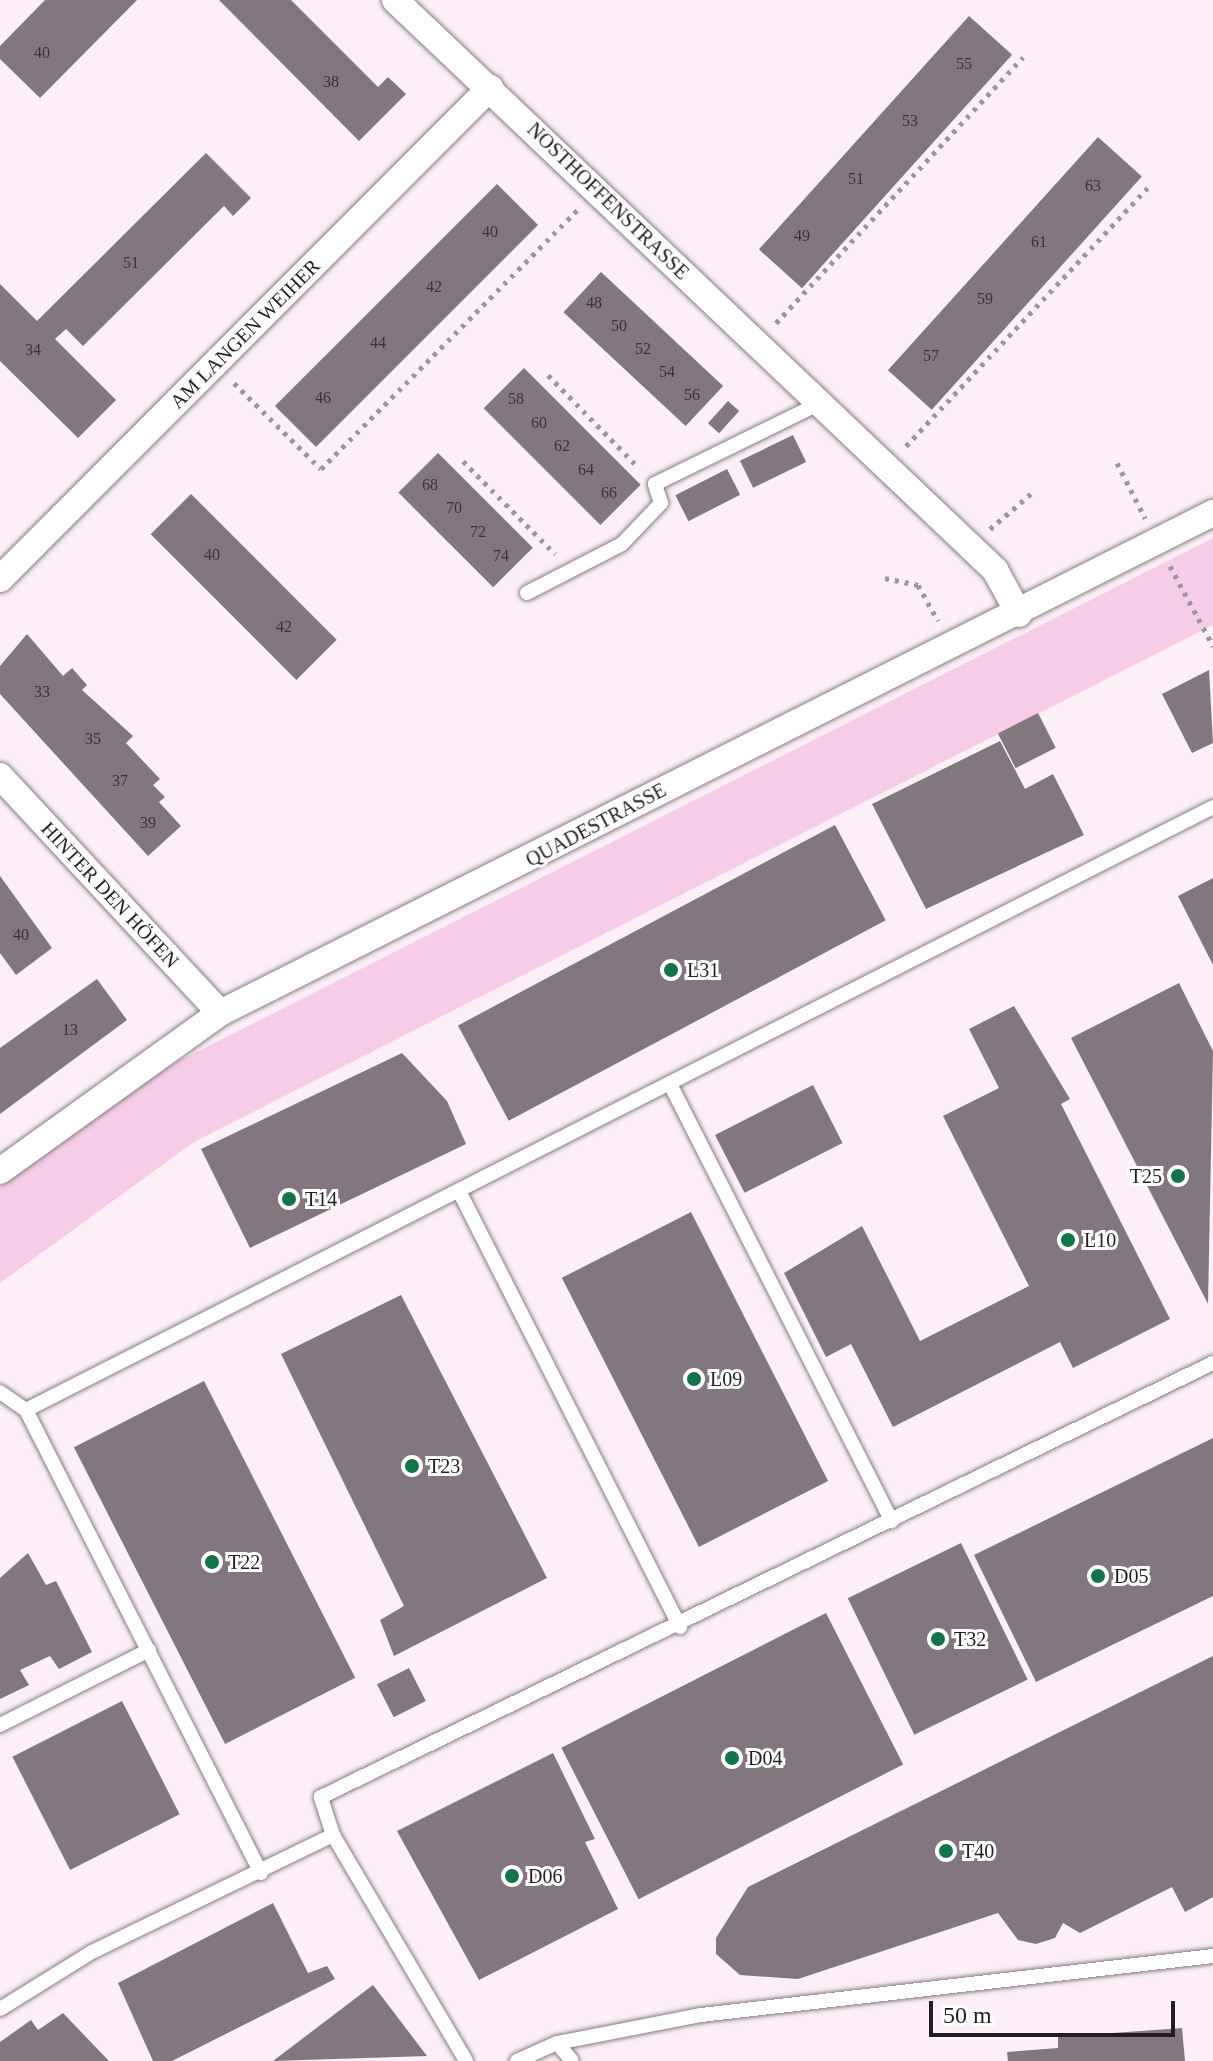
<!DOCTYPE html>
<meta charset="utf-8">
<style>
body{margin:0}
#map{position:relative;width:1213px;height:2061px;overflow:hidden;background:#fceff7;font-family:"Times New Roman",serif}
div>[style]{position:absolute}
.green>*{inset:0;background:#f5cde7}
.building>*{inset:0;background:#83777f;transform-origin:0 0}
.path>*{height:5px;margin-top:-2.5px;transform-origin:0;background:repeating-linear-gradient(90deg,#9f969c 0 4px,transparent 0 10px)}
.roads{filter:drop-shadow(0 0 2px #887c83) drop-shadow(0 0 2px #887c83)}
.service>*{height:14px;margin:-7px;padding:0 7px;transform-origin:7px;border-radius:7px;background:#fff}
.minor>*{height:26px;margin:-13px;padding:0 13px;transform-origin:13px;border-radius:13px;background:#fff}
.dots>*{width:22px;height:22px;translate:-50% -50%;box-sizing:border-box;border:4px solid #fff;border-radius:50%}
span{translate:-50% -50%;white-space:nowrap;text-align:center;line-height:1.15;-webkit-text-stroke:6px #fff;paint-order:stroke}
.number-label{font-size:16px;color:#3a3438}
.number-label span{-webkit-text-stroke-width:0}
.street-label{font-size:20px;color:#211d20}
.poi-label{font-size:20px;color:#211d20}
.left{translate:0 -50%;text-align:left}
.right{translate:-100% -50%;text-align:right}
.scale{position:absolute;left:929px;top:2001px;width:246px;height:36px;box-sizing:border-box;border:4px solid #211d20;border-top:0;padding-left:10px;font-size:24px;line-height:28px;white-space:nowrap;color:#211d20;-webkit-text-stroke:6px #fff;paint-order:stroke}
</style>
<div id="map">
<div class="green">
<div style="clip-path:polygon(1213px 538px,1213px 625px,194px 1142px,0 1283px,0 1187px,167px 1067px)"></div>
</div>
<div class="building">
<div style="clip-path:polygon(45px 0,137px 0,40px 98px,0 59px,0 46px)"></div>
<div style="clip-path:polygon(219px 0,291px 0,378px 87px,388px 77px,406px 94px,359px 141px)"></div>
<div style="left:969px;top:16px;width:58px;height:314px;rotate:42deg"></div>
<div style="left:1098px;top:137px;width:59px;height:314px;rotate:42deg"></div>
<div style="clip-path:polygon(206px 153px,251px 198px,233px 216px,224px 206px,83px 346px,66px 329px,55px 339px,116px 400px,78px 438px,0 361px,0 284px,37px 321px)"></div>
<div style="left:497px;top:184px;width:58px;height:314px;rotate:45deg"></div>
<div style="left:601px;top:272px;width:167px;height:55px;rotate:43deg"></div>
<div style="left:524px;top:368px;width:165px;height:57px;rotate:45deg"></div>
<div style="left:728px;top:401px;width:15px;height:30px;rotate:42deg"></div>
<div style="left:793px;top:435px;width:30px;height:59px;rotate:64deg"></div>
<div style="left:438px;top:453px;width:134px;height:56px;rotate:45deg"></div>
<div style="left:727px;top:469px;width:29px;height:58px;rotate:63deg"></div>
<div style="left:191px;top:494px;width:206px;height:57px;rotate:45deg"></div>
<div style="clip-path:polygon(27px 634px,63px 676px,72px 668px,87px 685px,82px 690px,133px 736px,126px 743px,160px 779px,153px 785px,165px 797px,159px 802px,181px 826px,148px 856px,0 694px,0 666px)"></div>
<div style="clip-path:polygon(1209px 670px,1213px 743px,1192px 753px,1162px 694px)"></div>
<div style="left:1038px;top:713px;width:39px;height:45px;rotate:63deg"></div>
<div style="clip-path:polygon(1000px 741px,1025px 789px,1053px 774px,1084px 835px,926px 909px,872px 804px)"></div>
<div style="left:835px;top:825px;width:108px;height:427px;rotate:62deg"></div>
<div style="clip-path:polygon(0 876px,52px 948px,16px 975px,0 953px)"></div>
<div style="clip-path:polygon(1213px 878px,1213px 965px,1178px 896px)"></div>
<div style="clip-path:polygon(97px 979px,127px 1020px,0 1114px,0 1048px)"></div>
<div style="clip-path:polygon(1179px 983px,1213px 1051px,1208px 1304px,1071px 1038px)"></div>
<div style="clip-path:polygon(1014px 1006px,1070px 1099px,1061px 1104px,1170px 1319px,1073px 1368px,1060px 1342px,893px 1427px,851px 1344px,826px 1357px,784px 1273px,862px 1226px,920px 1341px,1029px 1286px,943px 1116px,999px 1088px,969px 1029px)"></div>
<div style="clip-path:polygon(402px 1053px,447px 1101px,466px 1144px,250px 1248px,201px 1149px)"></div>
<div style="left:813px;top:1085px;width:65px;height:110px;rotate:63deg"></div>
<div style="left:691px;top:1212px;width:302px;height:145px;rotate:63deg"></div>
<div style="clip-path:polygon(401px 1295px,547px 1578px,394px 1656px,380px 1620px,404px 1606px,281px 1354px)"></div>
<div style="left:204px;top:1381px;width:333px;height:146px;rotate:63deg"></div>
<div style="clip-path:polygon(1213px 1438px,1213px 1596px,1036px 1682px,974px 1555px)"></div>
<div style="left:961px;top:1543px;width:152px;height:126px;rotate:64deg"></div>
<div style="clip-path:polygon(28px 1553px,46px 1585px,56px 1581px,92px 1652px,59px 1669px,50px 1656px,20px 1670px,29px 1685px,0 1699px,0 1578px)"></div>
<div style="left:826px;top:1613px;width:170px;height:297px;rotate:63deg"></div>
<div style="clip-path:polygon(1213px 1656px,1213px 1897px,1185px 1912px,1172px 1887px,1080px 1933px,1063px 1923px,1055px 1938px,1036px 1944px,1018px 1940px,998px 1913px,798px 1979px,740px 1975px,716px 1954px,716px 1938px,748px 1887px)"></div>
<div style="left:409px;top:1668px;width:37px;height:36px;rotate:63deg"></div>
<div style="left:122px;top:1701px;width:127px;height:123px;rotate:63deg"></div>
<div style="clip-path:polygon(553px 1753px,595px 1839px,585px 1842px,618px 1909px,479px 1980px,397px 1831px)"></div>
<div style="clip-path:polygon(273px 1903px,308px 1973px,327px 1966px,335px 1979px,172px 2061px,153px 2061px,118px 1983px)"></div>
<div style="clip-path:polygon(373px 1985px,427px 2056px,273px 2061px)"></div>
<div style="clip-path:polygon(63px 2013px,109px 2061px,0 2061px,0 2042px,31px 2020px,38px 2030px)"></div>
<div style="clip-path:polygon(1182px 2028px,1185px 2061px,1008px 2061px,1007px 2052px,1058px 2048px,1058px 2037px)"></div>
</div>
<div class="path">
<div style="left:776px;top:323px;width:363px;rotate:-47.1deg"></div>
<div style="left:548px;top:375px;width:130px;rotate:45.6deg"></div>
<div style="left:234px;top:383px;width:122px;rotate:44.7deg"></div>
<div style="left:321px;top:469px;width:364px;rotate:-45.3deg"></div>
<div style="left:906px;top:446px;width:359px;rotate:-46.9deg"></div>
<div style="left:463px;top:461px;width:131px;rotate:45.3deg"></div>
<div style="left:1117px;top:463px;width:62px;rotate:63deg"></div>
<div style="left:990px;top:529px;width:58px;rotate:-40.8deg"></div>
<div style="left:1170px;top:566px;width:91px;rotate:61.7deg"></div>
<div style="left:885px;top:578px;width:34px;rotate:12deg"></div>
<div style="left:918px;top:585px;width:41px;rotate:60.9deg"></div>
</div>
<div class="roads">
<div class="service">
<div style="left:527px;top:593px;width:107px;rotate:-27.3deg"></div>
<div style="left:622px;top:544px;width:57px;rotate:-46.4deg"></div>
<div style="left:661px;top:503px;width:20px;rotate:-108deg"></div>
<div style="left:655px;top:484px;width:184px;rotate:-26.1deg"></div>
<div style="left:671px;top:1086px;width:488px;rotate:63.1deg"></div>
<div style="left:459px;top:1191px;width:489px;rotate:63.1deg"></div>
<div style="left:0;top:1392px;width:32px;rotate:35deg"></div>
<div style="left:0;top:1725px;width:167px;rotate:-26.7deg"></div>
<div style="left:333px;top:1835px;width:262px;rotate:59.5deg"></div>
<div style="left:261px;top:1873px;width:519px;rotate:-116.91deg"></div>
<div style="left:26px;top:1410px;width:1331px;rotate:-26.93deg"></div>
<div style="left:0;top:2009px;width:108px;rotate:-31.8deg"></div>
<div style="left:92px;top:1952px;width:268px;rotate:-25.9deg"></div>
<div style="left:333px;top:1835px;width:40px;rotate:-108deg"></div>
<div style="left:321px;top:1797px;width:992px;rotate:-25.95deg"></div>
<div style="left:557px;top:2043px;width:23px;rotate:50deg"></div>
<div style="left:517px;top:2061px;width:44px;rotate:-24.2deg"></div>
<div style="left:557px;top:2043px;width:147px;rotate:-11deg"></div>
<div style="left:701px;top:2015px;width:515px;rotate:-6.57deg"></div>
</div>
<div class="minor">
<div style="left:395px;top:0;width:828px;rotate:43.53deg"></div>
<div style="left:995px;top:570px;width:50px;rotate:61.4deg"></div>
<div style="left:0;top:579px;width:694px;rotate:-45.06deg"></div>
<div style="left:0;top:776px;width:323px;rotate:47.1deg"></div>
<div style="left:0;top:1171px;width:271px;rotate:-35.7deg"></div>
<div style="left:220px;top:1013px;width:1112px;rotate:-26.73deg"></div>
</div>
</div>
<div class="dots">
<div style="left:671px;top:970px;background:#12744b"></div>
<div style="left:1178px;top:1176px;background:#12744b"></div>
<div style="left:289px;top:1199px;background:#12744b"></div>
<div style="left:1068px;top:1240px;background:#12744b"></div>
<div style="left:694px;top:1379px;background:#12744b"></div>
<div style="left:412px;top:1466px;background:#12744b"></div>
<div style="left:212px;top:1562px;background:#12744b"></div>
<div style="left:1098px;top:1576px;background:#12744b"></div>
<div style="left:938px;top:1639px;background:#12744b"></div>
<div style="left:732px;top:1758px;background:#12744b"></div>
<div style="left:946px;top:1851px;background:#12744b"></div>
<div style="left:512px;top:1876px;background:#12744b"></div>
</div>
<div class="number-label">
<span style="left:42px;top:53px">40</span>
<span style="left:964px;top:64px">55</span>
<span style="left:331px;top:82px">38</span>
<span style="left:910px;top:121px">53</span>
<span style="left:856px;top:179px">51</span>
<span style="left:1093px;top:186px">63</span>
<span style="left:490px;top:232px">40</span>
<span style="left:802px;top:236px">49</span>
<span style="left:1039px;top:242px">61</span>
<span style="left:131px;top:263px">51</span>
<span style="left:434px;top:287px">42</span>
<span style="left:985px;top:299px">59</span>
<span style="left:594px;top:303px">48</span>
<span style="left:619px;top:326px">50</span>
<span style="left:378px;top:343px">44</span>
<span style="left:643px;top:349px">52</span>
<span style="left:33px;top:350px">34</span>
<span style="left:931px;top:356px">57</span>
<span style="left:667px;top:372px">54</span>
<span style="left:692px;top:395px">56</span>
<span style="left:323px;top:398px">46</span>
<span style="left:516px;top:399px">58</span>
<span style="left:539px;top:423px">60</span>
<span style="left:562px;top:446px">62</span>
<span style="left:586px;top:470px">64</span>
<span style="left:430px;top:485px">68</span>
<span style="left:609px;top:493px">66</span>
<span style="left:454px;top:508px">70</span>
<span style="left:478px;top:532px">72</span>
<span style="left:212px;top:555px">40</span>
<span style="left:501px;top:556px">74</span>
<span style="left:284px;top:627px">42</span>
<span style="left:42px;top:692px">33</span>
<span style="left:93px;top:739px">35</span>
<span style="left:120px;top:781px">37</span>
<span style="left:148px;top:823px">39</span>
<span style="left:21px;top:935px">40</span>
<span style="left:70px;top:1030px">13</span>
</div>
<div class="street-label">
<span style="left:608px;top:201px;rotate:44deg">NOSTHOFFENSTRASSE</span>
<span style="left:245px;top:334px;rotate:-45deg">AM LANGEN WEIHER</span>
<span style="left:596px;top:825px;rotate:-28deg">QUADESTRASSE</span>
<span style="left:110px;top:895px;rotate:47deg">HINTER DEN HÖFEN</span>
</div>
<div class="poi-label">
<span class="left" style="left:687px;top:970px">L31</span>
<span class="right" style="left:1162px;top:1176px">T25</span>
<span class="left" style="left:305px;top:1199px">T14</span>
<span class="left" style="left:1084px;top:1240px">L10</span>
<span class="left" style="left:710px;top:1379px">L09</span>
<span class="left" style="left:428px;top:1466px">T23</span>
<span class="left" style="left:228px;top:1562px">T22</span>
<span class="left" style="left:1114px;top:1576px">D05</span>
<span class="left" style="left:954px;top:1639px">T32</span>
<span class="left" style="left:748px;top:1758px">D04</span>
<span class="left" style="left:962px;top:1851px">T40</span>
<span class="left" style="left:528px;top:1876px">D06</span>
</div>
<div class="scale">50 m</div>
</div>
